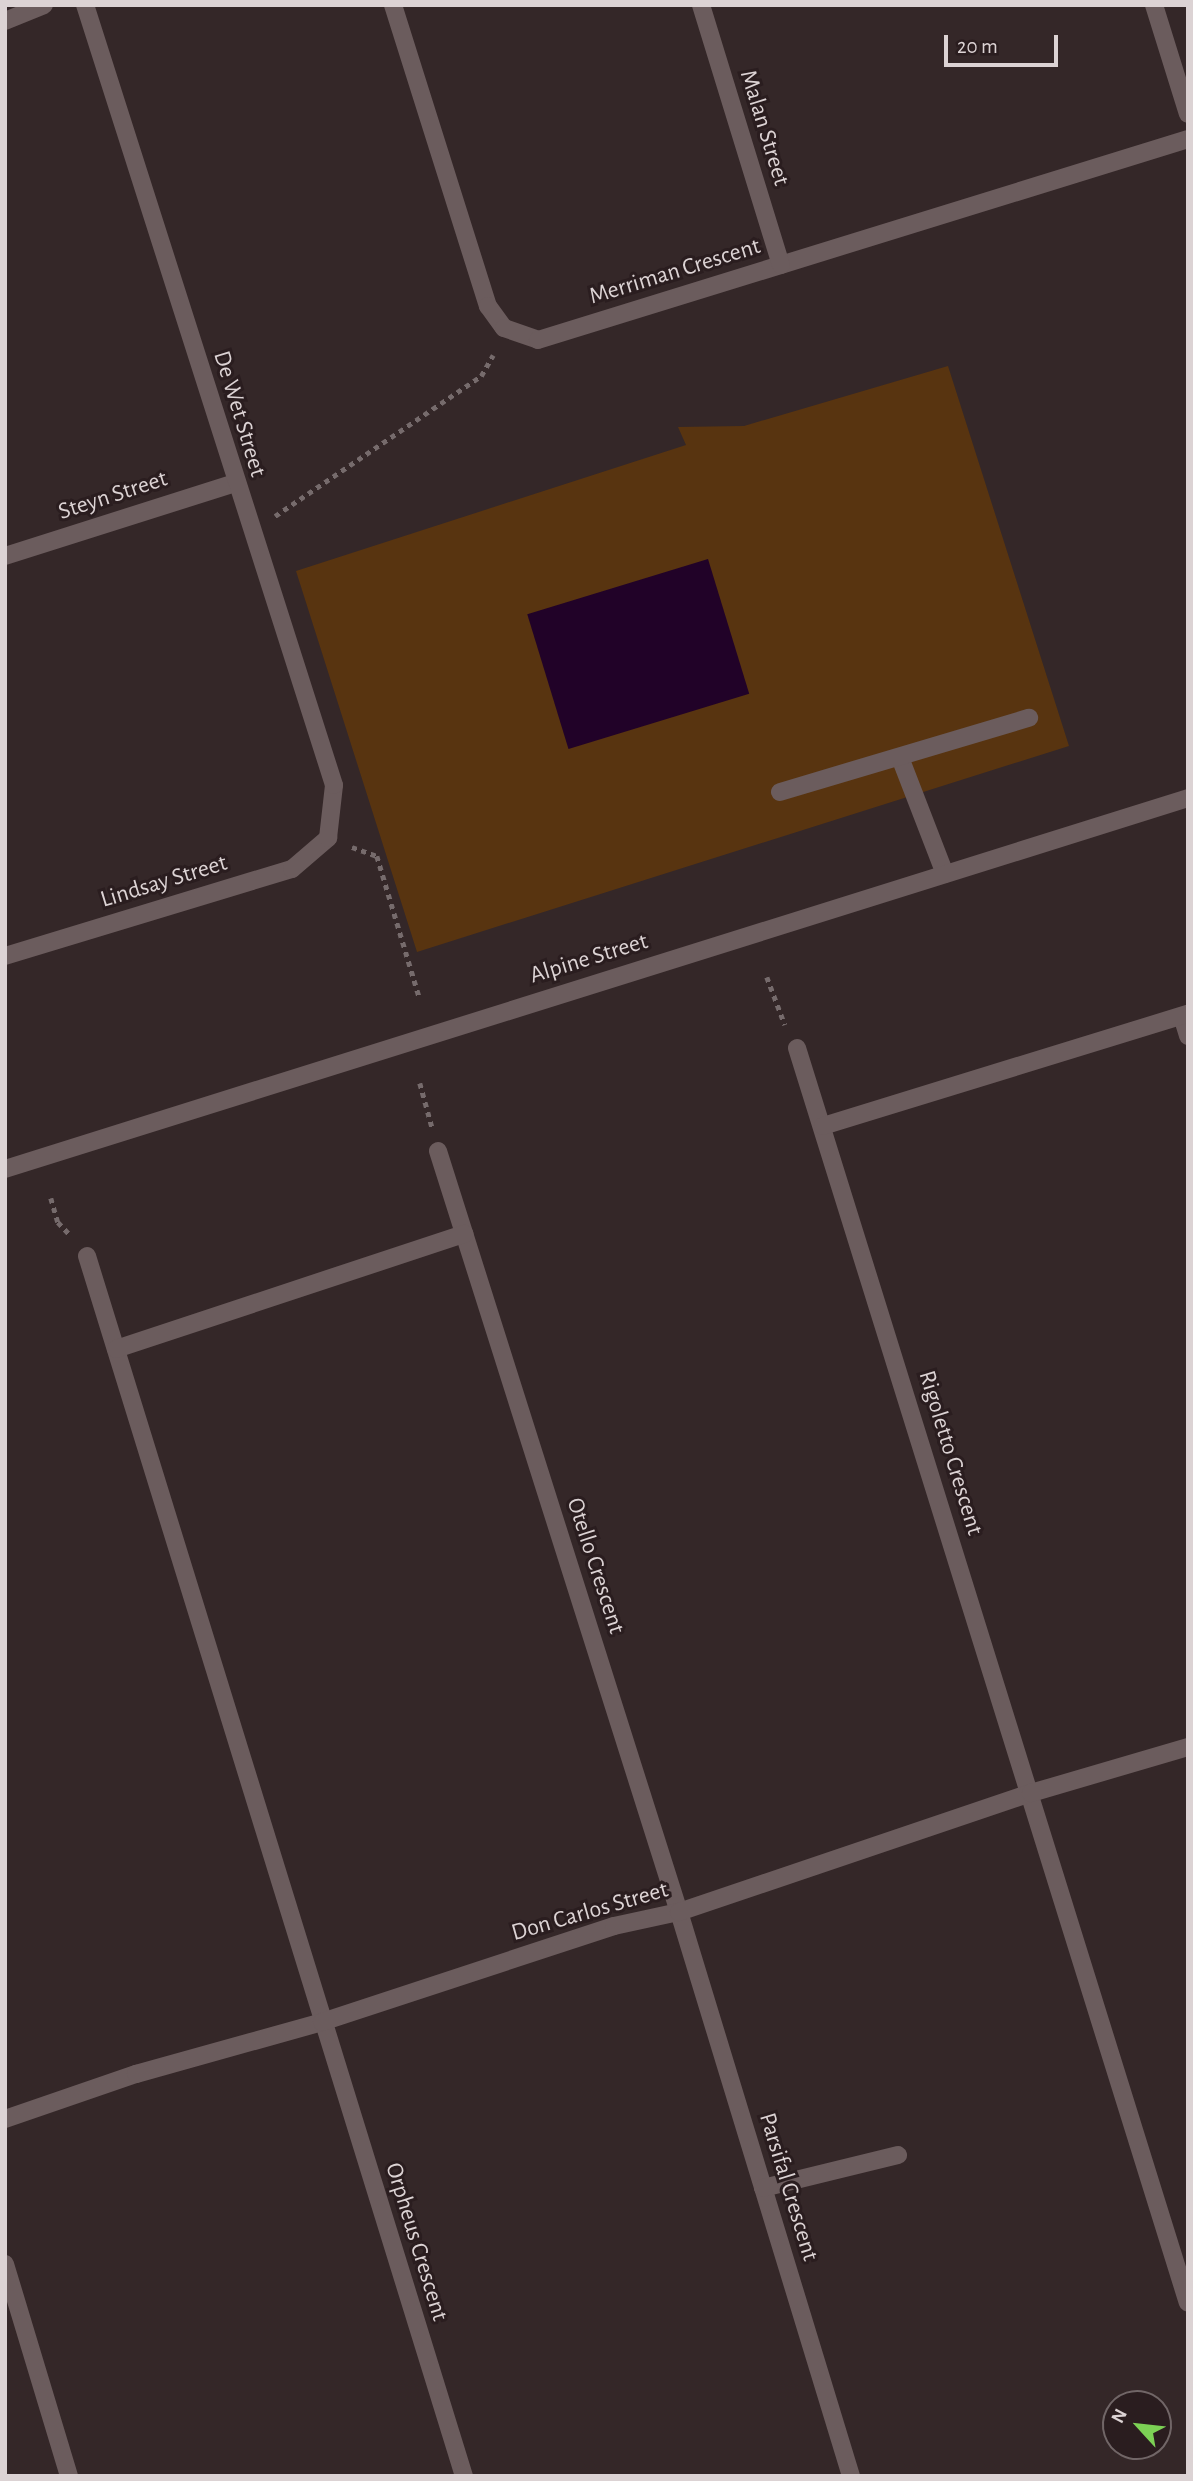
<!DOCTYPE html>
<style>
body{margin:0}
#map{position:relative;width:1193px;height:2481px;overflow:hidden;background:#342728;font-family:"Alegreya Sans",sans-serif}
div>[style]{position:absolute}
.green>*{inset:0;background:#583410}
.water>*{inset:0;background:#210228;transform-origin:0 0}
.path>*{height:4.5px;margin-top:-2.25px;transform-origin:0;background:repeating-linear-gradient(90deg,#766b6c 0 5px,transparent 0 10px)}
.minor>*{height:18px;margin:-9px;padding:0 9px;transform-origin:9px;border-radius:9px;background:#6b5c5d}
span{translate:-50% -50%;white-space:nowrap;text-align:center;line-height:1.15;-webkit-text-stroke:6px #2a1d1f;paint-order:stroke}
.street-label{font-size:24px;color:#dcd3d4}
.frame{position:absolute;inset:0;border:7px solid #dcd3d4;pointer-events:none}
.north{position:absolute;left:1102px;top:2390px;width:70px;height:70px;box-sizing:border-box;background:#2a1d1f;border:2px solid #716667;border-radius:50%;rotate:297deg;font-size:19px;font-weight:700;line-height:28px;text-align:center;color:#dcd3d4}
.north::after{content:'';display:block;margin:auto;width:24px;height:32px;background:#7cd155;clip-path:polygon(50% 0,100% 100%,50% 72%,0 100%)}
.scale{position:absolute;left:944px;top:35px;width:114px;height:32px;box-sizing:border-box;border:4px solid #dcd3d4;border-top:0;padding-left:9px;font-size:21px;line-height:24px;white-space:nowrap;color:#dcd3d4;-webkit-text-stroke:5px #2a1d1f;paint-order:stroke}
</style>
<div id="map">
<div class="green">
<div style="clip-path:polygon(948px 366px,1069px 746px,417px 952px,296px 571px,686px 445px,678px 427px,744px 426px)"></div>
</div>
<div class="water">
<div style="left:708px;top:559px;width:141px;height:189px;rotate:73deg"></div>
</div>
<div class="path">
<div style="left:275px;top:516px;width:249px;rotate:-34.2deg"></div>
<div style="left:481px;top:376px;width:24px;rotate:-60deg"></div>
<div style="left:352px;top:847px;width:27px;rotate:20deg"></div>
<div style="left:377px;top:856px;width:146px;rotate:73.3deg"></div>
<div style="left:767px;top:977px;width:51px;rotate:69.4deg"></div>
<div style="left:420px;top:1083px;width:46px;rotate:74.7deg"></div>
<div style="left:51px;top:1198px;width:25px;rotate:74deg"></div>
<div style="left:58px;top:1222px;width:19px;rotate:47deg"></div>
</div>
<div class="minor">
<div style="left:393px;top:5px;width:316px;rotate:72.5deg"></div>
<div style="left:488px;top:306px;width:27px;rotate:54deg"></div>
<div style="left:504px;top:328px;width:36px;rotate:19deg"></div>
<div style="left:538px;top:340px;width:680px;rotate:-17.18deg"></div>
<div style="left:701px;top:5px;width:272px;rotate:72.9deg"></div>
<div style="left:1154px;top:5px;width:114px;rotate:72.7deg"></div>
<div style="left:5px;top:21px;width:42px;rotate:-22.3deg"></div>
<div style="left:5px;top:556px;width:241px;rotate:-17.6deg"></div>
<div style="left:901px;top:760px;width:122px;rotate:68.9deg"></div>
<div style="left:780px;top:792px;width:260px;rotate:-16.6deg"></div>
<div style="left:5px;top:956px;width:300px;rotate:-16.9deg"></div>
<div style="left:292px;top:869px;width:48px;rotate:-40.7deg"></div>
<div style="left:328px;top:838px;width:53px;rotate:-83.5deg"></div>
<div style="left:334px;top:785px;width:819px;rotate:-107.7deg"></div>
<div style="left:1182px;top:1016px;width:21px;rotate:73deg"></div>
<div style="left:797px;top:1048px;width:1314px;rotate:72.7deg"></div>
<div style="left:823px;top:1126px;width:382px;rotate:-17.1deg"></div>
<div style="left:438px;top:1151px;width:798px;rotate:72.43deg"></div>
<div style="left:679px;top:1912px;width:590px;rotate:73.04deg"></div>
<div style="left:5px;top:1169px;width:1240px;rotate:-17.41deg"></div>
<div style="left:87px;top:1256px;width:1277px;rotate:72.83deg"></div>
<div style="left:116px;top:1349px;width:367px;rotate:-18.3deg"></div>
<div style="left:5px;top:2119px;width:139px;rotate:-19deg"></div>
<div style="left:136px;top:2074px;width:193px;rotate:-15.6deg"></div>
<div style="left:322px;top:2022px;width:307px;rotate:-18.2deg"></div>
<div style="left:614px;top:1926px;width:66px;rotate:-12.2deg"></div>
<div style="left:679px;top:1912px;width:372px;rotate:-18.7deg"></div>
<div style="left:1031px;top:1793px;width:164px;rotate:-16.3deg"></div>
<div style="left:763px;top:2188px;width:139px;rotate:-13.7deg"></div>
<div style="left:5px;top:2264px;width:221px;rotate:73.2deg"></div>
</div>
<div class="street-label">
<span style="left:764px;top:128px;rotate:73deg">Malan Street</span>
<span style="left:675px;top:272px;rotate:-17deg">Merriman Crescent</span>
<span style="left:239px;top:414px;rotate:73deg">De Wet Street</span>
<span style="left:113px;top:496px;rotate:-18deg">Steyn Street</span>
<span style="left:164px;top:882px;rotate:-17deg">Lindsay Street</span>
<span style="left:589px;top:959px;rotate:-17deg">Alpine Street</span>
<span style="left:950px;top:1453px;rotate:73deg">Rigoletto Crescent</span>
<span style="left:595px;top:1566px;rotate:72deg">Otello Crescent</span>
<span style="left:590px;top:1912px;rotate:-16deg">Don Carlos Street</span>
<span style="left:788px;top:2187px;rotate:73deg">Parsifal Crescent</span>
<span style="left:416px;top:2242px;rotate:73deg">Orpheus Crescent</span>
</div>
<div class="frame"></div>
<div class="north">N</div>
<div class="scale">20 m</div>
</div>
